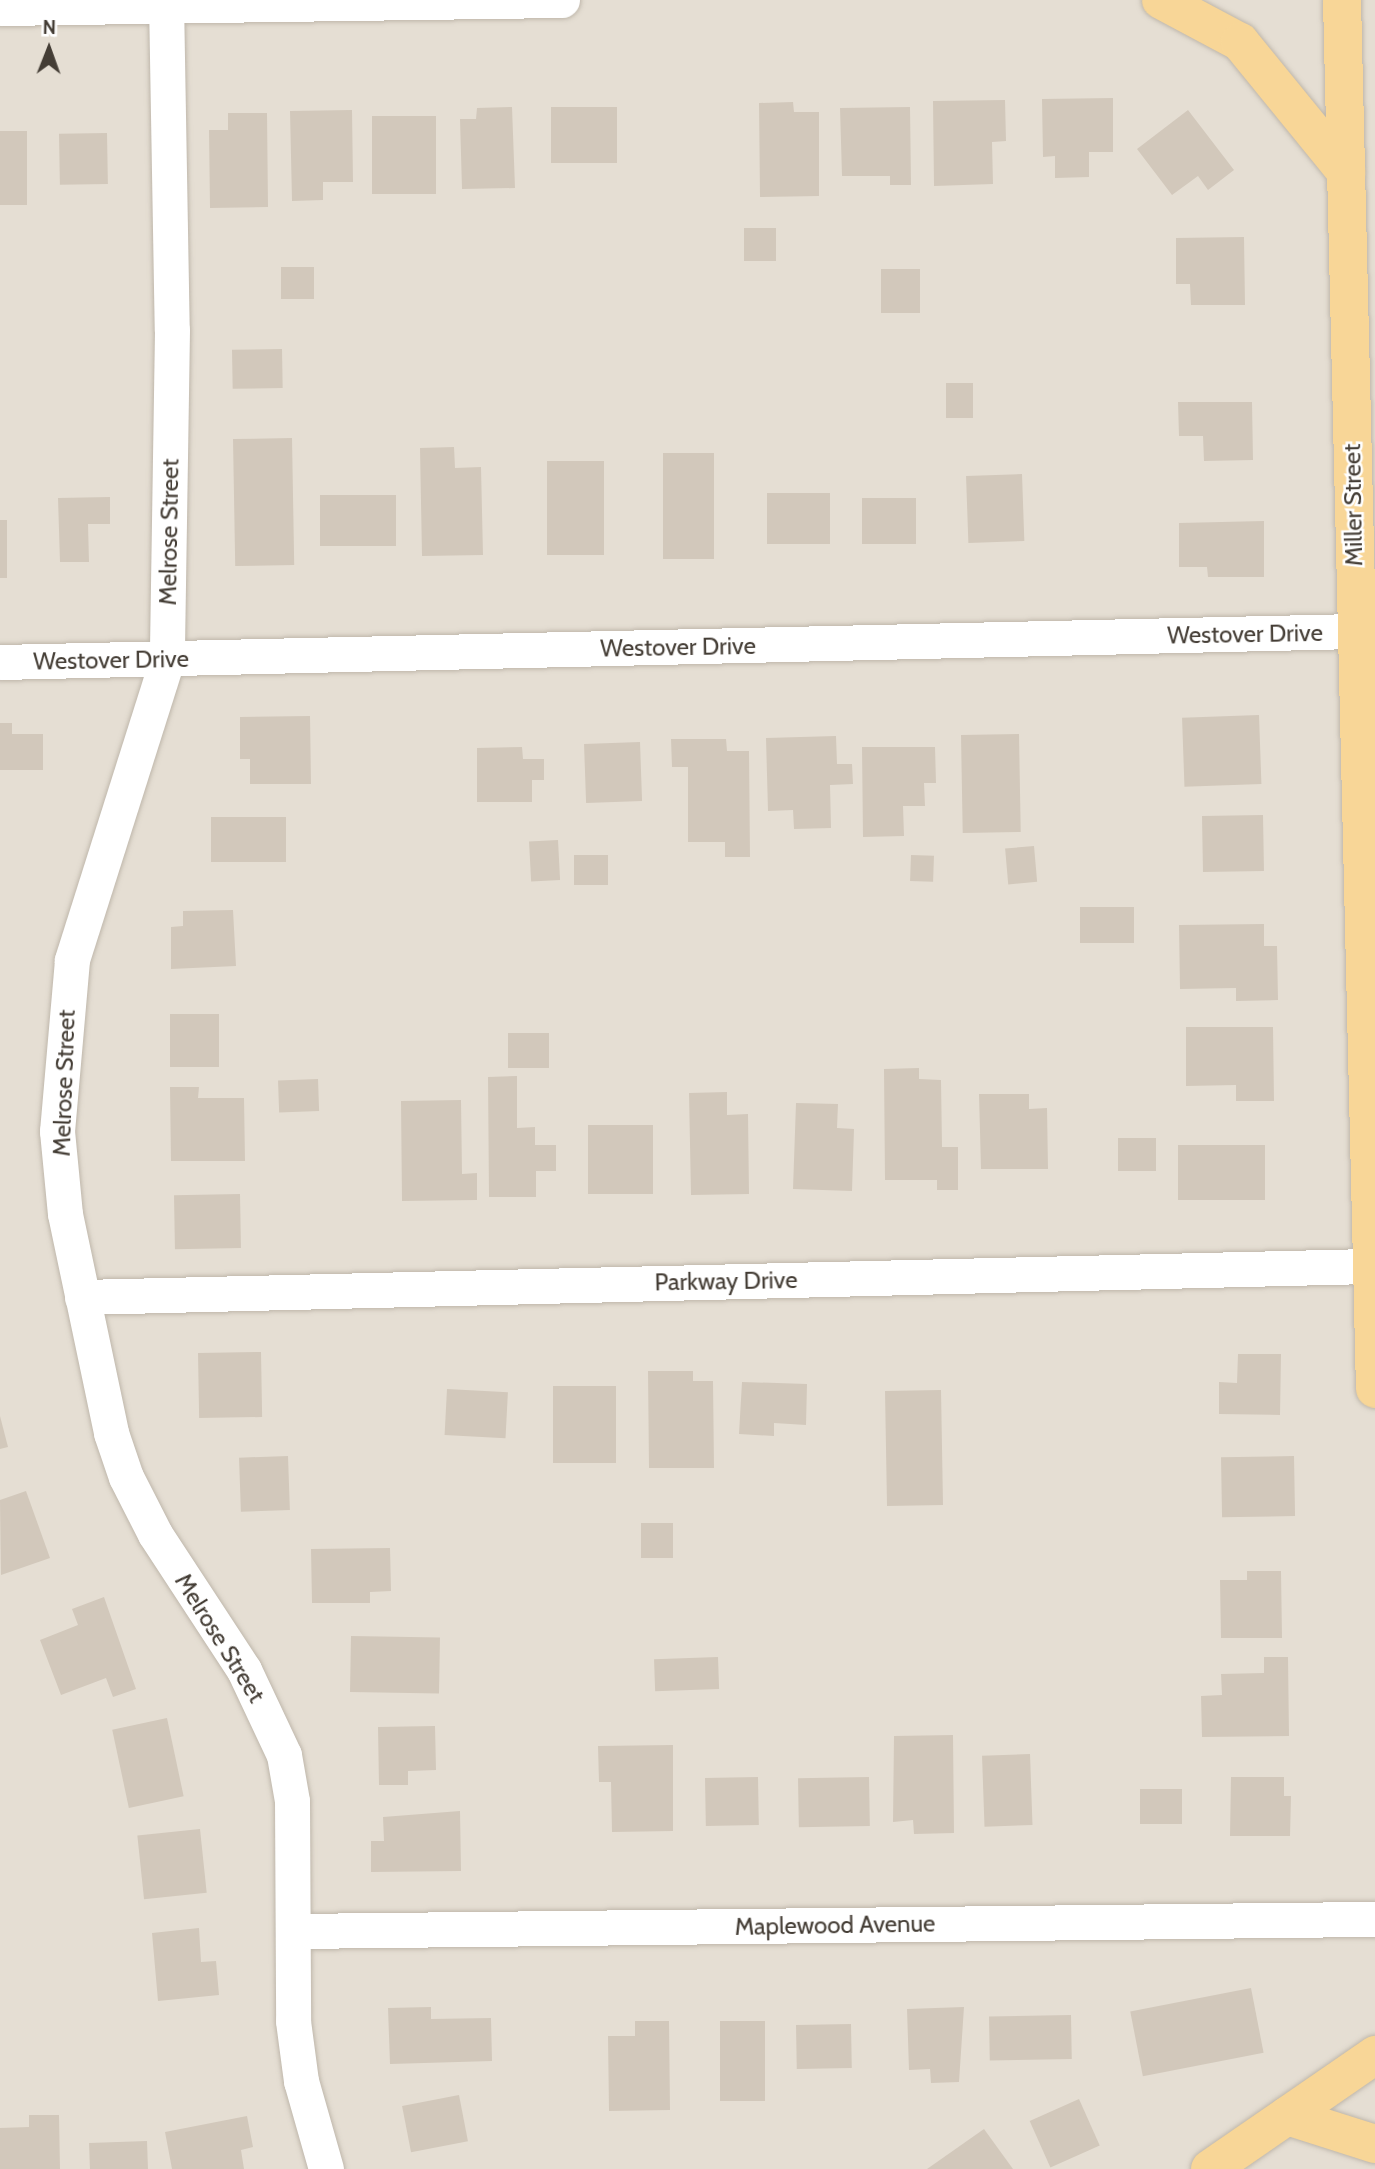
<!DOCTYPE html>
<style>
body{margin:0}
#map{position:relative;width:1375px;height:2169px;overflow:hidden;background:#f1ede5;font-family:Cabin,sans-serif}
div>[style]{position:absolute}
.residential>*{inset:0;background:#e5ded3;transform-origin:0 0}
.building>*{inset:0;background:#d2c8bb;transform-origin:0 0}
.roads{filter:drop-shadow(0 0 2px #bfb7ab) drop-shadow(0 0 2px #bfb7ab)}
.minor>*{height:35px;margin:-17.5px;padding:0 17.5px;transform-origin:17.5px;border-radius:17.5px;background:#fff}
.major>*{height:38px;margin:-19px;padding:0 19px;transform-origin:19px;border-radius:19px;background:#f8d697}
span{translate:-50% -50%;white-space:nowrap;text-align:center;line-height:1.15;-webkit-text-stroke:5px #fff;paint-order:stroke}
.street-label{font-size:24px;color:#443d35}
.north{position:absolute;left:14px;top:14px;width:70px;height:70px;-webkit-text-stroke:5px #fff;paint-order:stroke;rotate:1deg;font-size:19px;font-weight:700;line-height:28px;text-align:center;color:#443d35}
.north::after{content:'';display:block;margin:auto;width:24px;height:32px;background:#443d35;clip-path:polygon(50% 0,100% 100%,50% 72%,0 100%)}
</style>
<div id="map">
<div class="residential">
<div style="left:0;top:0;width:1375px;height:2169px"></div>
</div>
<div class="building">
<div style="clip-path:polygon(1113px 98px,1113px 152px,1089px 152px,1089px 177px,1055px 178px,1055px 156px,1043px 157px,1042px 99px)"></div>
<div style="clip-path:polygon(1005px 100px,1006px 141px,992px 142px,993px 184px,934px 186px,933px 101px)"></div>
<div style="clip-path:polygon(793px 102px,794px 112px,819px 112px,819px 196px,760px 197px,759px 103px)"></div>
<div style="clip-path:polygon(512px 107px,515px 188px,462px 189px,460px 119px,476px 119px,477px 108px)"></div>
<div style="left:551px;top:107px;width:66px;height:56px"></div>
<div style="clip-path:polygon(910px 107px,911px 185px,890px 185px,890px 176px,842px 176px,840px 108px)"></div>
<div style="clip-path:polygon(352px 110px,353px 182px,323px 182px,323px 200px,292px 201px,290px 111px)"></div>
<div style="clip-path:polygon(1188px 110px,1234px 170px,1208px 190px,1198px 176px,1172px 195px,1137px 149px)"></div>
<div style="clip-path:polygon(228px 113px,267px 113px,268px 207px,210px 208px,209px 130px,228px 130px)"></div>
<div style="left:372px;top:116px;width:64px;height:78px"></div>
<div style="left:0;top:131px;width:27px;height:74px"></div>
<div style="left:107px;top:133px;width:51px;height:48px;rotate:89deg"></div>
<div style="left:744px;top:228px;width:32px;height:33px"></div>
<div style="clip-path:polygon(1244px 237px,1245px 305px,1191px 305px,1190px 284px,1176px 284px,1176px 238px)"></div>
<div style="left:281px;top:267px;width:33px;height:32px"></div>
<div style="left:881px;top:269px;width:39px;height:44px"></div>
<div style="left:282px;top:349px;width:39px;height:50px;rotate:89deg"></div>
<div style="left:946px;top:383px;width:27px;height:35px"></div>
<div style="clip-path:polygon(1178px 402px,1252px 402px,1253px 460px,1204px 461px,1203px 436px,1179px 436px)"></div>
<div style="left:292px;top:438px;width:127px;height:59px;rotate:89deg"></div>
<div style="clip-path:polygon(454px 447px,455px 468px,481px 467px,483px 555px,422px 556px,420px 448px)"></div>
<div style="left:663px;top:453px;width:51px;height:106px"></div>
<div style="left:547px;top:461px;width:57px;height:94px"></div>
<div style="left:1022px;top:474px;width:67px;height:56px;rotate:88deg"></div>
<div style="left:767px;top:493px;width:63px;height:51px"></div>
<div style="left:320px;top:495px;width:76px;height:51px"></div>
<div style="clip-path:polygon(110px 497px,110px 524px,88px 524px,89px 562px,60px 562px,58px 498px)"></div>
<div style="left:862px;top:498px;width:54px;height:46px"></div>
<div style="left:0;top:520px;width:7px;height:58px"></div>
<div style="clip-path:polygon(1264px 521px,1264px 577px,1208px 577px,1207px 567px,1179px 567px,1179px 523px)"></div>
<div style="left:1259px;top:715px;width:69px;height:77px;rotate:88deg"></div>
<div style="clip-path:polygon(310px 716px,311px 784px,250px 784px,250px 759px,240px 759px,240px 717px)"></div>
<div style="clip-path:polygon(0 723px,12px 723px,12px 734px,43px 734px,43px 770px,0 770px)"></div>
<div style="left:1019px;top:734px;width:98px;height:58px;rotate:89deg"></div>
<div style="clip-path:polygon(836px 736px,837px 764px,852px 764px,853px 784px,830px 785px,831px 828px,794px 829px,793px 810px,768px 811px,766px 738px)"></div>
<div style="clip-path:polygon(671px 739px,726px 739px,727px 751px,749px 751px,750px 857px,725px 857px,725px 842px,688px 842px,688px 767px,672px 767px)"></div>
<div style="left:640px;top:742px;width:59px;height:56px;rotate:88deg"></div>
<div style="clip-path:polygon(522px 747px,523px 759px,544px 759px,544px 780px,532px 780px,532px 802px,477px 802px,477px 748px)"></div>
<div style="clip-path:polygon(862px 747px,935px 747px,936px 783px,924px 783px,925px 806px,903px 806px,904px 836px,863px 837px)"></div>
<div style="left:1263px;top:815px;width:56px;height:61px;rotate:89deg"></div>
<div style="left:211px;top:817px;width:75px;height:45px"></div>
<div style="left:558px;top:840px;width:40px;height:29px;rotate:87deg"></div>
<div style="left:1034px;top:846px;width:36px;height:29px;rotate:85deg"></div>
<div style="left:608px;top:855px;width:30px;height:34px;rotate:90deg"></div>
<div style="left:911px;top:855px;width:23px;height:26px;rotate:2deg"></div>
<div style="left:1134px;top:907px;width:36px;height:54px;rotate:90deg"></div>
<div style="clip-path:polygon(233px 910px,236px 966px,171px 969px,171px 927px,183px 926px,183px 911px)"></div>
<div style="clip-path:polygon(1264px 924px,1264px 946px,1277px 946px,1278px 1000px,1236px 1001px,1236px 988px,1180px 989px,1179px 925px)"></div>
<div style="left:170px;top:1014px;width:49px;height:53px"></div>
<div style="clip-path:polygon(1186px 1027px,1273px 1027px,1274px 1101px,1236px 1101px,1236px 1085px,1186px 1086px)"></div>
<div style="left:508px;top:1033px;width:41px;height:35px"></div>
<div style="clip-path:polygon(919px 1068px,919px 1079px,941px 1080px,942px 1147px,958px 1147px,958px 1190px,937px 1190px,937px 1180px,885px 1180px,884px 1069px)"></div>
<div style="clip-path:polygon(517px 1076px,517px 1128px,535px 1127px,535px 1145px,556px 1145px,556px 1171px,536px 1171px,536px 1197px,489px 1197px,488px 1077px)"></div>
<div style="left:318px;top:1079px;width:32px;height:40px;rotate:88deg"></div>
<div style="clip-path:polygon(170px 1087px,199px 1087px,198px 1098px,244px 1098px,245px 1161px,171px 1161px)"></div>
<div style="clip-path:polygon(727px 1092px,727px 1115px,748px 1114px,749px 1194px,691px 1195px,689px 1093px)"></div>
<div style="clip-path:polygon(979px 1094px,1029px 1094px,1029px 1109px,1047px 1108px,1048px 1169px,981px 1169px)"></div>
<div style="clip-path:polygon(461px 1100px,462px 1174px,477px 1173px,477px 1200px,402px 1201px,401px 1101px)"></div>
<div style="clip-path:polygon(796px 1103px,838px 1104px,837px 1128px,854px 1129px,852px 1191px,793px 1189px)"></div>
<div style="left:653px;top:1125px;width:69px;height:65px;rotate:90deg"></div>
<div style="left:1156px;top:1138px;width:33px;height:38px;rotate:90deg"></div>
<div style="left:1178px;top:1145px;width:87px;height:55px"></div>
<div style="left:240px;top:1194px;width:54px;height:66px;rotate:89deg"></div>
<div style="left:261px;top:1352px;width:65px;height:63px;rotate:89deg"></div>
<div style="clip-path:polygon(1238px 1354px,1281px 1354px,1280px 1415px,1219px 1414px,1219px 1382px,1237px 1383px)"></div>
<div style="clip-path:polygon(648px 1371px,693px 1371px,693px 1381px,713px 1381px,714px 1468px,649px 1468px)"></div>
<div style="clip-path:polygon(742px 1382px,807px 1384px,806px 1425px,774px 1423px,774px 1436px,739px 1434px)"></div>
<div style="left:553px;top:1386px;width:63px;height:77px"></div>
<div style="left:447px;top:1389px;width:61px;height:46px;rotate:3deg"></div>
<div style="left:941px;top:1390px;width:115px;height:56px;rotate:89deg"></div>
<div style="clip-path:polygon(0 1416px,8px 1447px,0 1449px)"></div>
<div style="left:288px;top:1456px;width:54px;height:49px;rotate:88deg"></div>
<div style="left:1294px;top:1456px;width:60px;height:73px;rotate:89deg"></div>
<div style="clip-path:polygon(26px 1491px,50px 1558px,1px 1575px,0 1500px)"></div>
<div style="left:641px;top:1523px;width:32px;height:35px"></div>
<div style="clip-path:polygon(390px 1548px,391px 1591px,370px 1592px,370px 1603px,312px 1603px,311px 1549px)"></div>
<div style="clip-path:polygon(1247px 1571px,1281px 1571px,1282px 1638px,1221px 1638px,1220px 1580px,1247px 1580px)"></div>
<div style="clip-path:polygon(104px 1597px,136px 1689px,113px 1697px,106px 1678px,61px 1695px,40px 1640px,78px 1625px,72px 1609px)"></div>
<div style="left:351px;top:1636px;width:89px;height:56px;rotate:1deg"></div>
<div style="left:718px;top:1657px;width:32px;height:64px;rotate:88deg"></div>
<div style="clip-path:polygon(1264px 1657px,1288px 1657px,1289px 1736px,1202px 1737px,1201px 1696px,1222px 1695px,1221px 1674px,1264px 1673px)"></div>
<div style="left:167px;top:1718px;width:80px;height:56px;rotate:78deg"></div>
<div style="clip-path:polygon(435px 1726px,436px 1770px,408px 1771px,408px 1785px,379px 1785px,378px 1727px)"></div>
<div style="clip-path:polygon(953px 1735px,954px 1833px,914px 1834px,913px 1820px,893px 1822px,894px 1736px)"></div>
<div style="clip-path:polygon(673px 1745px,673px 1831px,612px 1832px,611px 1782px,599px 1782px,598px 1746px)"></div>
<div style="left:1030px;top:1754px;width:71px;height:48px;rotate:88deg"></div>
<div style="left:758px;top:1777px;width:48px;height:53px;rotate:89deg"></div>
<div style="left:869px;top:1777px;width:49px;height:71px;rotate:89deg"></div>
<div style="clip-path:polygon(1231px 1777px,1284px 1777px,1284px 1796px,1291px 1796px,1290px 1836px,1230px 1836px)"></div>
<div style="left:1182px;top:1789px;width:35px;height:42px;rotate:90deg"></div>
<div style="clip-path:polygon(460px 1811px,461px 1871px,371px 1872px,371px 1841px,384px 1841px,383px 1817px)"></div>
<div style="left:200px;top:1829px;width:64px;height:63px;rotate:84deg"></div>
<div style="clip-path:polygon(199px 1928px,201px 1962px,216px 1961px,219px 1995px,158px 2001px,152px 1933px)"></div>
<div style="left:1251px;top:1988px;width:66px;height:123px;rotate:79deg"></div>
<div style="clip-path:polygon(431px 2007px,431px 2019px,491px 2018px,492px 2061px,390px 2064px,388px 2008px)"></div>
<div style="clip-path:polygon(964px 2007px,959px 2082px,931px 2083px,930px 2069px,909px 2070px,907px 2009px)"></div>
<div style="left:1071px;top:2015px;width:44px;height:82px;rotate:89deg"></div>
<div style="clip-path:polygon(635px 2021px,669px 2021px,670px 2110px,609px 2111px,608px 2036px,635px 2036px)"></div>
<div style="left:765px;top:2021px;width:80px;height:45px;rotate:90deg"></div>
<div style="left:851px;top:2024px;width:44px;height:55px;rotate:89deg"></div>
<div style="left:459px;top:2095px;width:47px;height:58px;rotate:79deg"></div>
<div style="left:1079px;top:2099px;width:51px;height:54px;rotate:66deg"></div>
<div style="clip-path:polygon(29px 2115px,59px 2115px,60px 2169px,0 2169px,0 2128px,29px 2127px)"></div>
<div style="clip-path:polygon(247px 2116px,253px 2147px,241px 2150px,244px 2169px,172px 2169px,165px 2132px)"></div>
<div style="clip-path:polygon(984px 2129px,1013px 2169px,927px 2169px)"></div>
<div style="left:147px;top:2141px;width:28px;height:58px;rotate:88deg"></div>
</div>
<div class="roads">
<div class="minor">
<div style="left:166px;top:0;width:330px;rotate:89deg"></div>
<div style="left:172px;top:330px;width:330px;rotate:90.9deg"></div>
<div style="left:167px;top:660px;width:315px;rotate:107.6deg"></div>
<div style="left:72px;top:960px;width:172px;rotate:95deg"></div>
<div style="left:57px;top:1131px;width:83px;rotate:84.5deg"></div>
<div style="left:65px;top:1214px;width:224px;rotate:78.1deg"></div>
<div style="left:111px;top:1433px;width:46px;rotate:71.2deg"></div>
<div style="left:126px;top:1477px;width:64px;rotate:63deg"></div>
<div style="left:155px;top:1534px;width:163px;rotate:56.8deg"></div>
<div style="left:244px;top:1670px;width:94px;rotate:64.8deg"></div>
<div style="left:284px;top:1755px;width:47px;rotate:80.1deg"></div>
<div style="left:292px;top:1801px;width:220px;rotate:89.7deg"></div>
<div style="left:293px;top:2021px;width:61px;rotate:82.4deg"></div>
<div style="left:301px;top:2081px;width:91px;rotate:74.1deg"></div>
<div style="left:0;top:8px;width:562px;rotate:-0.82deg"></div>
<div style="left:0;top:662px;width:1356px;rotate:-1.31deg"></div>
<div style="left:82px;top:1297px;width:1287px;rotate:-1.38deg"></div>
<div style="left:294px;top:1931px;width:1081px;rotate:-0.64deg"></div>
</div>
<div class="major">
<div style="left:1161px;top:0;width:89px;rotate:28deg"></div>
<div style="left:1240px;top:42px;width:168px;rotate:50.8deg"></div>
<div style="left:1342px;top:0;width:1389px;rotate:88.64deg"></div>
<div style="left:1287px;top:2116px;width:92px;rotate:17.7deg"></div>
<div style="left:1210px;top:2169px;width:201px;rotate:-34.6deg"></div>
</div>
</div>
<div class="street-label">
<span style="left:1353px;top:505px;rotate:-91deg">Miller Street</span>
<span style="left:169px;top:532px;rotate:-89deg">Melrose Street</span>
<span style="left:1245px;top:634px;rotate:-1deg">Westover Drive</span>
<span style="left:678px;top:647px;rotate:-1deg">Westover Drive</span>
<span style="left:111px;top:660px;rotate:-1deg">Westover Drive</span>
<span style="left:64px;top:1083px;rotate:-88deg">Melrose Street</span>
<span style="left:726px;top:1281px;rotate:-1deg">Parkway Drive</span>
<span style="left:220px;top:1638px;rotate:58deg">Melrose Street</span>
<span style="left:835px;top:1925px;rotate:-1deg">Maplewood Avenue</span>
</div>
<div class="north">N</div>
</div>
